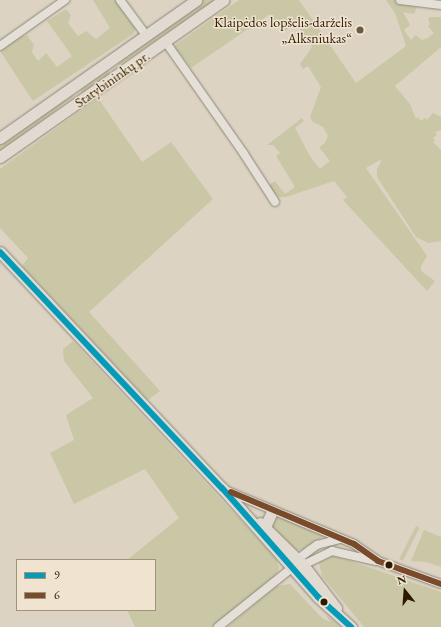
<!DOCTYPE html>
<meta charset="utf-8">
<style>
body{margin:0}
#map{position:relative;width:441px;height:627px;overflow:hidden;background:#ddd3c3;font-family:"EB Garamond",serif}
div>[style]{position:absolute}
.green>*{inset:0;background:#c9c7a5;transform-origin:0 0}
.roads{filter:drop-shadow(0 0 1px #8d8579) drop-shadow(0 0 1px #8d8579)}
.minor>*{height:8px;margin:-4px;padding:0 4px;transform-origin:4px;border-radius:4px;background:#e5e0d7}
.major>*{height:11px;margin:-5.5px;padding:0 5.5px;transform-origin:5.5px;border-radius:5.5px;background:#e0dad1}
.bus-1>*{height:6px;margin:-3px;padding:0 3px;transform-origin:3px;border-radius:3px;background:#049bb9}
.bus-2>*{height:6px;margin:-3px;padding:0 3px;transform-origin:3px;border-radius:3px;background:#7a4b2a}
.dots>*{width:11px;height:11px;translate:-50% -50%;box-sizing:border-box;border:2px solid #f0e4d1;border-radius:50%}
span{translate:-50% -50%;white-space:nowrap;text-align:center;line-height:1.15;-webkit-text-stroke:3px #f0e4d1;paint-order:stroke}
.poi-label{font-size:14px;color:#2b1900}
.right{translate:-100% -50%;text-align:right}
.street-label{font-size:14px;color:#2b1900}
.legend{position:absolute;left:16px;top:559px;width:140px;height:52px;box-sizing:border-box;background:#f0e4d1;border:1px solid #a1937d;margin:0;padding:5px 7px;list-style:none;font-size:12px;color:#2b1900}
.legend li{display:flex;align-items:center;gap:8px;height:20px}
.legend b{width:20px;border:1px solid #a1937d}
.north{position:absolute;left:385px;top:571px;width:40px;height:40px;-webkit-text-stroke:3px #f0e4d1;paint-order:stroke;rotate:343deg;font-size:11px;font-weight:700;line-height:16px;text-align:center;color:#2b1900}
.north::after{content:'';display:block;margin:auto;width:14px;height:18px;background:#2b1900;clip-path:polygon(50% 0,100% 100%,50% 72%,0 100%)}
</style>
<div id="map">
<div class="green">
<div style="clip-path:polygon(93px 0,115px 0,136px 29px,133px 34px,33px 101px,0 51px,20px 37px,27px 35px,34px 45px,32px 52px,38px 61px,46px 53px,57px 67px,72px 56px,47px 21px,66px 9px,71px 15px,68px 23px,78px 36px,86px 31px,96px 39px,110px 28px)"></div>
<div style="clip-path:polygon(202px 0,216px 0,118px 66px,118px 59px)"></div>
<div style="clip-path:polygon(239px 0,299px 0,356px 83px,406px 46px,395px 13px,386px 0,396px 0,403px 5px,417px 7px,414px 14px,403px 12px,410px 25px,404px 30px,411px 40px,416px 35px,422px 40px,428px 38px,434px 33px,428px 26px,430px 24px,428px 20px,430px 17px,441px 17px,441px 47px,395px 86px,410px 104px,416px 119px,418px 117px,421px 121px,425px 118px,427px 120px,433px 113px,441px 117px,441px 130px,435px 132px,437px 135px,433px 138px,435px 141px,433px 142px,441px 150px,441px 241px,428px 243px,416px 237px,377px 177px,377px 169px,382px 159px,366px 168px,427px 256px,421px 266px,421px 271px,435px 281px,427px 291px,343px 200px,347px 197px,334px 181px,286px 197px,279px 197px,268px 186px,275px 181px,285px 194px,295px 187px,276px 156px,280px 153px,273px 145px,267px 145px,302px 118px,304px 121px,295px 128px,310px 156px,320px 169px,330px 161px,319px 147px,325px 143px,328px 136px,323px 127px,313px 122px,310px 117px,321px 87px,308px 66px,303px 69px,300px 64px,312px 47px,297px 24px,283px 32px,270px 14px,191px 68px,174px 46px)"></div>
<div style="left:107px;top:69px;width:5px;height:34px;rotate:53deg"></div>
<div style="clip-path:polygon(72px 93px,73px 97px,0 153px,0 143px)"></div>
<div style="clip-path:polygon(98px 98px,142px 162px,171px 142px,213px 199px,89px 312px,160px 391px,148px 400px,22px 266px,28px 258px,0 228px,0 169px)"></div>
<div style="clip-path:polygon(73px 341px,276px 558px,279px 567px,277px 574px,213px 627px,135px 627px,127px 610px,155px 610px,155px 560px,127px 560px,179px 518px,145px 469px,74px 504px,50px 453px,74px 440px,66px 415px,93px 398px,64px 361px,63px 349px)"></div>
<div style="clip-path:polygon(273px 514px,325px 535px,304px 550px,294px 550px,272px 526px)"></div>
<div style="left:416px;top:526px;width:4px;height:37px;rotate:27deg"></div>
<div style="clip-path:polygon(424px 530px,441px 537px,441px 567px,427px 562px,411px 561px)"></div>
<div style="clip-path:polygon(333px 555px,441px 592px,441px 627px,364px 627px,322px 576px,319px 563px)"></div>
<div style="clip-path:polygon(290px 584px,322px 618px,330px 622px,326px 615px,341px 627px,227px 627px,277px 586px)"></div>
</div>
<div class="roads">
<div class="minor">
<div style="left:120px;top:0;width:44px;rotate:53.4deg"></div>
<div style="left:400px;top:0;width:41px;rotate:7deg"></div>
<div style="left:165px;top:41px;width:138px;rotate:55deg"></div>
<div style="left:244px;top:154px;width:57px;rotate:57.1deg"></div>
<div style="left:0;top:46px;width:80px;rotate:-35.3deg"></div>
<div style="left:225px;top:490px;width:140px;rotate:22.7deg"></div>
<div style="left:354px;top:544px;width:29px;rotate:35deg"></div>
<div style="left:378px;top:561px;width:67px;rotate:20.1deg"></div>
<div style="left:299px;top:567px;width:37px;rotate:-26deg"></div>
<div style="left:332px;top:551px;width:44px;rotate:13.1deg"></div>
<div style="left:218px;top:627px;width:95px;rotate:-38.6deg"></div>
<div style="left:292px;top:568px;width:11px;rotate:-56deg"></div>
<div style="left:298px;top:559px;width:15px;rotate:-37deg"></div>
<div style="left:310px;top:550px;width:9px;rotate:-36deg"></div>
<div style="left:317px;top:545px;width:24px;rotate:-15deg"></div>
</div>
<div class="major">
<div style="left:0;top:138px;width:240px;rotate:-35.1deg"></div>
<div style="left:0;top:157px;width:273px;rotate:-35.1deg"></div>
<div style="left:0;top:252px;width:324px;rotate:46.8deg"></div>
<div style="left:222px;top:488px;width:145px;rotate:48.6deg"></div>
<div style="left:318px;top:597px;width:45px;rotate:42.3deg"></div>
<div style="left:260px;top:523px;width:62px;rotate:44.3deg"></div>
<div style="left:304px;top:566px;width:53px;rotate:52.7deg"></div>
<div style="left:265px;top:527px;width:17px;rotate:-66deg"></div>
</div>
</div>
<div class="bus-1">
<div style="left:0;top:252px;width:324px;rotate:46.8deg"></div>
<div style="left:222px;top:488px;width:145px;rotate:48.6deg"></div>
<div style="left:318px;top:597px;width:45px;rotate:42.3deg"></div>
</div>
<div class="bus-2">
<div style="left:231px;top:492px;width:134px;rotate:22.9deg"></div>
<div style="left:354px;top:544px;width:29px;rotate:35deg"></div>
<div style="left:378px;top:561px;width:67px;rotate:20.1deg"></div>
</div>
<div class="dots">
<div style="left:360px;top:30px;background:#695a44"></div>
<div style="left:389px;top:565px;background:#2b1900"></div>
<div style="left:324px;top:602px;background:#2b1900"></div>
</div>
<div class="poi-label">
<span class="right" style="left:352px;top:30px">Klaipėdos lopšelis-darželis<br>„Alksniukas“</span>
</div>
<div class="street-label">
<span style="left:112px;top:79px;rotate:-35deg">Statybininkų pr.</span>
</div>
<ul class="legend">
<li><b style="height:5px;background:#049bb9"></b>9</li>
<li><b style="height:5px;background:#7a4b2a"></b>6</li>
</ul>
<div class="north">N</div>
</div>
